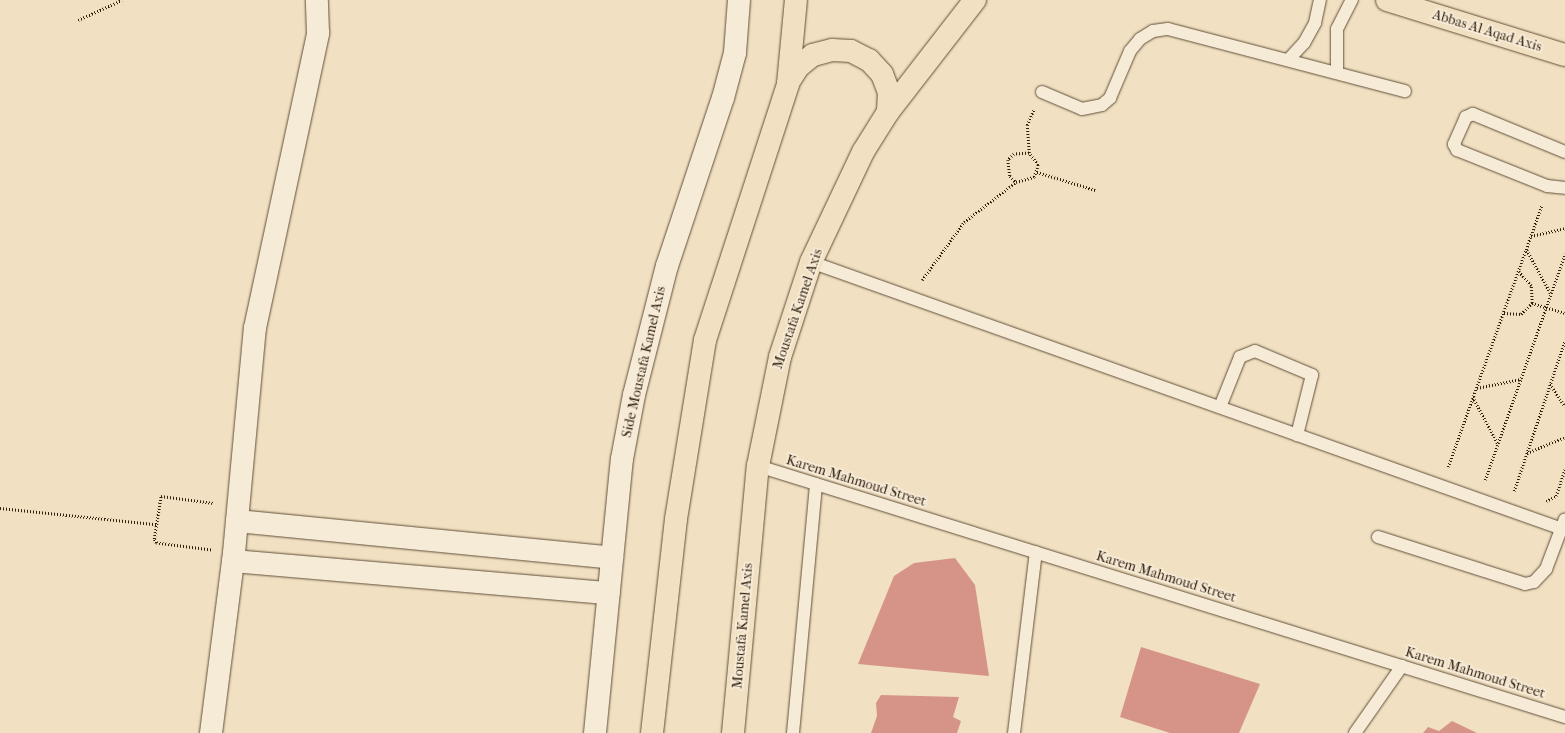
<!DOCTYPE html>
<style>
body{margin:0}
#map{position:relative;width:1565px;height:733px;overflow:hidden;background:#f1e0c1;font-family:"IM FELL French Canon",serif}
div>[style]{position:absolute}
.building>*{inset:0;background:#d69488}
.path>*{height:2.5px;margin-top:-1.25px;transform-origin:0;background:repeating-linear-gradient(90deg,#311f0c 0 1px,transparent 0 3px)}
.roads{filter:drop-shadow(0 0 1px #614f39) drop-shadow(0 0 1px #614f39)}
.service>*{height:12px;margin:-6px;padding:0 6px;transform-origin:6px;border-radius:6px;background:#f6ebd7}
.minor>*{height:22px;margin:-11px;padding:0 11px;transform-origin:11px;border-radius:11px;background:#f6ebd7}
.tertiary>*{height:22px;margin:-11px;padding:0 11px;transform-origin:11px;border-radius:11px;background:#f6ebd7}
.primary>*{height:22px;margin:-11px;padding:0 11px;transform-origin:11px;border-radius:11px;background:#f1e0c1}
span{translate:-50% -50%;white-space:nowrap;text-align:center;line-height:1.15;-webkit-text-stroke:4px #f6ebd7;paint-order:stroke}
.street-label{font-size:14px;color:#311f0c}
</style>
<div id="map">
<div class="building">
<div style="clip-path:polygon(955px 558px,975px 585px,989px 676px,858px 664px,894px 576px,914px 563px)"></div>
<div style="clip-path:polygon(1141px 647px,1260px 684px,1239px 733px,1170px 733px,1120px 717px)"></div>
<div style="clip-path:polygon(881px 695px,959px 697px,953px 717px,961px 721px,957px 733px,871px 733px,877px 716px,876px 703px)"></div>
<div style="clip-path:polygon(1452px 721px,1477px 733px,1423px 733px,1428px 727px,1439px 731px)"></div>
</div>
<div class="path">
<div style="left:78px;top:20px;width:48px;rotate:-24.4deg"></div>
<div style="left:1029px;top:153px;width:28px;rotate:-94deg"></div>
<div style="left:1027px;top:125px;width:17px;rotate:-66deg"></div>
<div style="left:1037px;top:172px;width:61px;rotate:17.2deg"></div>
<div style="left:1531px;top:236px;width:35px;rotate:-13deg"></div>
<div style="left:1527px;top:250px;width:50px;rotate:61.4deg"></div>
<div style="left:922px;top:280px;width:72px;rotate:-54.1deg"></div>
<div style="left:964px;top:222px;width:66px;rotate:-37.6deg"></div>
<div style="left:1016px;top:182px;width:19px;rotate:-16deg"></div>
<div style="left:1034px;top:177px;width:13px;rotate:-72deg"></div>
<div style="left:1038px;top:165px;width:15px;rotate:-127deg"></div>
<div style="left:1029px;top:153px;width:15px;rotate:176deg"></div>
<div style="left:1014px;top:154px;width:8px;rotate:135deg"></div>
<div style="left:1008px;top:160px;width:16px;rotate:83deg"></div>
<div style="left:1010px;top:176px;width:8px;rotate:45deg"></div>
<div style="left:1532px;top:303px;width:34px;rotate:17deg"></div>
<div style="left:1504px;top:313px;width:17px;rotate:3deg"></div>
<div style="left:1521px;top:314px;width:16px;rotate:-45deg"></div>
<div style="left:1532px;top:303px;width:17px;rotate:-93deg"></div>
<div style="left:1531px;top:286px;width:20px;rotate:-131deg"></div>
<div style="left:1550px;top:384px;width:27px;rotate:56deg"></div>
<div style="left:1477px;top:388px;width:45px;rotate:-11.6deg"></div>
<div style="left:1473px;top:397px;width:53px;rotate:62deg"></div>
<div style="left:1527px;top:453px;width:41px;rotate:-22.8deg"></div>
<div style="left:1448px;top:467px;width:278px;rotate:-70.3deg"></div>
<div style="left:1485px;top:480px;width:240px;rotate:-70.5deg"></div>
<div style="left:1514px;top:491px;width:159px;rotate:-71.3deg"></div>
<div style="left:1546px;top:501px;width:11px;rotate:-27deg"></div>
<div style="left:1556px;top:496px;width:28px;rotate:-72deg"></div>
<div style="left:0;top:508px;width:157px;rotate:5.9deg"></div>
<div style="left:211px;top:550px;width:55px;rotate:-172.7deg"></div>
<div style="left:156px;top:543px;width:4px;rotate:-117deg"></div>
<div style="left:154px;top:539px;width:44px;rotate:-80.8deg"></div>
<div style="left:161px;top:496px;width:53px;rotate:7.5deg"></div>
</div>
<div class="roads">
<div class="service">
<div style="left:1289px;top:59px;width:22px;rotate:-47deg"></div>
<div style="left:1304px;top:43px;width:23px;rotate:-61deg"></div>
<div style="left:1315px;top:23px;width:24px;rotate:-78deg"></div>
<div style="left:1337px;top:72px;width:43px;rotate:-90deg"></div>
<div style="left:1337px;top:29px;width:33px;rotate:-63deg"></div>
<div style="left:1042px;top:92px;width:43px;rotate:23deg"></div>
<div style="left:1082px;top:109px;width:20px;rotate:-11deg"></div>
<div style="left:1102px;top:105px;width:11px;rotate:-41deg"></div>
<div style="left:1110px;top:98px;width:51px;rotate:-66.9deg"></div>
<div style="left:1130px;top:51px;width:16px;rotate:-50deg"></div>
<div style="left:1140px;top:39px;width:15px;rotate:-32deg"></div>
<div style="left:1153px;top:31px;width:15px;rotate:-8deg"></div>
<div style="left:1168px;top:29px;width:245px;rotate:14.7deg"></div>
<div style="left:1565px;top:152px;width:100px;rotate:-157.6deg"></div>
<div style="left:1473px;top:114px;width:8px;rotate:157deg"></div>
<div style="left:1466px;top:117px;width:30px;rotate:114deg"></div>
<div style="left:1454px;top:144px;width:7px;rotate:63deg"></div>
<div style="left:1457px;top:150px;width:97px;rotate:21.8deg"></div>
<div style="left:1547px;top:186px;width:18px;rotate:6deg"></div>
<div style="left:811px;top:262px;width:800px;rotate:19.57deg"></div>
<div style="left:1220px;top:407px;width:54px;rotate:-68.2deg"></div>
<div style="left:1240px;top:357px;width:16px;rotate:-22deg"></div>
<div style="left:1255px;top:351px;width:62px;rotate:22.8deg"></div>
<div style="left:1312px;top:375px;width:62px;rotate:104deg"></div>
<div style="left:758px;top:466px;width:845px;rotate:17.28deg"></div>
<div style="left:1378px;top:537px;width:154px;rotate:17.7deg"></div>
<div style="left:1525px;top:584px;width:9px;rotate:-13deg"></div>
<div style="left:1534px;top:582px;width:18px;rotate:-47deg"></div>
<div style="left:1546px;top:569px;width:53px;rotate:-69.2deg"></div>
<div style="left:793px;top:733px;width:250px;rotate:-84.7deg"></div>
<div style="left:1014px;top:733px;width:182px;rotate:-83.1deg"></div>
<div style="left:1355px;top:733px;width:82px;rotate:-55deg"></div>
</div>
<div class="minor">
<div style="left:237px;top:521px;width:377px;rotate:5.6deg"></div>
<div style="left:233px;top:561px;width:377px;rotate:4.9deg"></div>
<div style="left:211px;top:733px;width:181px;rotate:-82.7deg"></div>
<div style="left:234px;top:553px;width:226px;rotate:-84.7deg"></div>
<div style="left:255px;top:328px;width:302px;rotate:-77.9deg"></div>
<div style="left:318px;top:33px;width:33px;rotate:-92deg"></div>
</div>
<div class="tertiary">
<div style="left:595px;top:733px;width:275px;rotate:-84.4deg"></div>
<div style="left:622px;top:459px;width:65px;rotate:-79.4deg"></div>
<div style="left:634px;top:395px;width:133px;rotate:-75.7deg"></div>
<div style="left:667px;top:266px;width:177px;rotate:-71.6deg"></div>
<div style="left:723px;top:98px;width:47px;rotate:-75.1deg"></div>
<div style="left:735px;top:53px;width:53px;rotate:-85.7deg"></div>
</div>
<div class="primary">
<div style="left:1387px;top:0;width:186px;rotate:17.2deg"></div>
<div style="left:788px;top:83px;width:19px;rotate:-58deg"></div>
<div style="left:798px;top:67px;width:19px;rotate:-39deg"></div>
<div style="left:813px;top:55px;width:20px;rotate:-15deg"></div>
<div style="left:832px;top:50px;width:19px;rotate:3deg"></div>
<div style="left:851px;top:51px;width:20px;rotate:27deg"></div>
<div style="left:869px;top:60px;width:19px;rotate:47deg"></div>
<div style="left:882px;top:74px;width:19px;rotate:69deg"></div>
<div style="left:889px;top:92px;width:20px;rotate:93deg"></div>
<div style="left:652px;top:733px;width:215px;rotate:-83.6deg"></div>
<div style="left:676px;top:519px;width:181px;rotate:-80.8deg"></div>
<div style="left:705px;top:340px;width:269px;rotate:-72deg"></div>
<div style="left:788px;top:84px;width:84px;rotate:-84.6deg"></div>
<div style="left:733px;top:733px;width:268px;rotate:-84.7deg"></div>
<div style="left:758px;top:466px;width:111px;rotate:-78.6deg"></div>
<div style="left:780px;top:357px;width:100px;rotate:-71.9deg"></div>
<div style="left:811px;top:262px;width:122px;rotate:-64.7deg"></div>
<div style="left:863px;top:152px;width:47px;rotate:-58deg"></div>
<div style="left:888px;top:112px;width:142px;rotate:-52.2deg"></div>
</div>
</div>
<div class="street-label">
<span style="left:1487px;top:31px;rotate:17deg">Abbas Al Aqad Axis</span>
<span style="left:798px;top:309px;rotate:-71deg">Moustafa Kamel Axis</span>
<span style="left:644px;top:362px;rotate:-77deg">Side Moustafa Kamel Axis</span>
<span style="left:856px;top:481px;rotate:17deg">Karem Mahmoud Street</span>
<span style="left:1166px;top:577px;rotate:17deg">Karem Mahmoud Street</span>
<span style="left:743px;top:626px;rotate:-85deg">Moustafa Kamel Axis</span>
<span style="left:1475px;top:673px;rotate:17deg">Karem Mahmoud Street</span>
</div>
</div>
